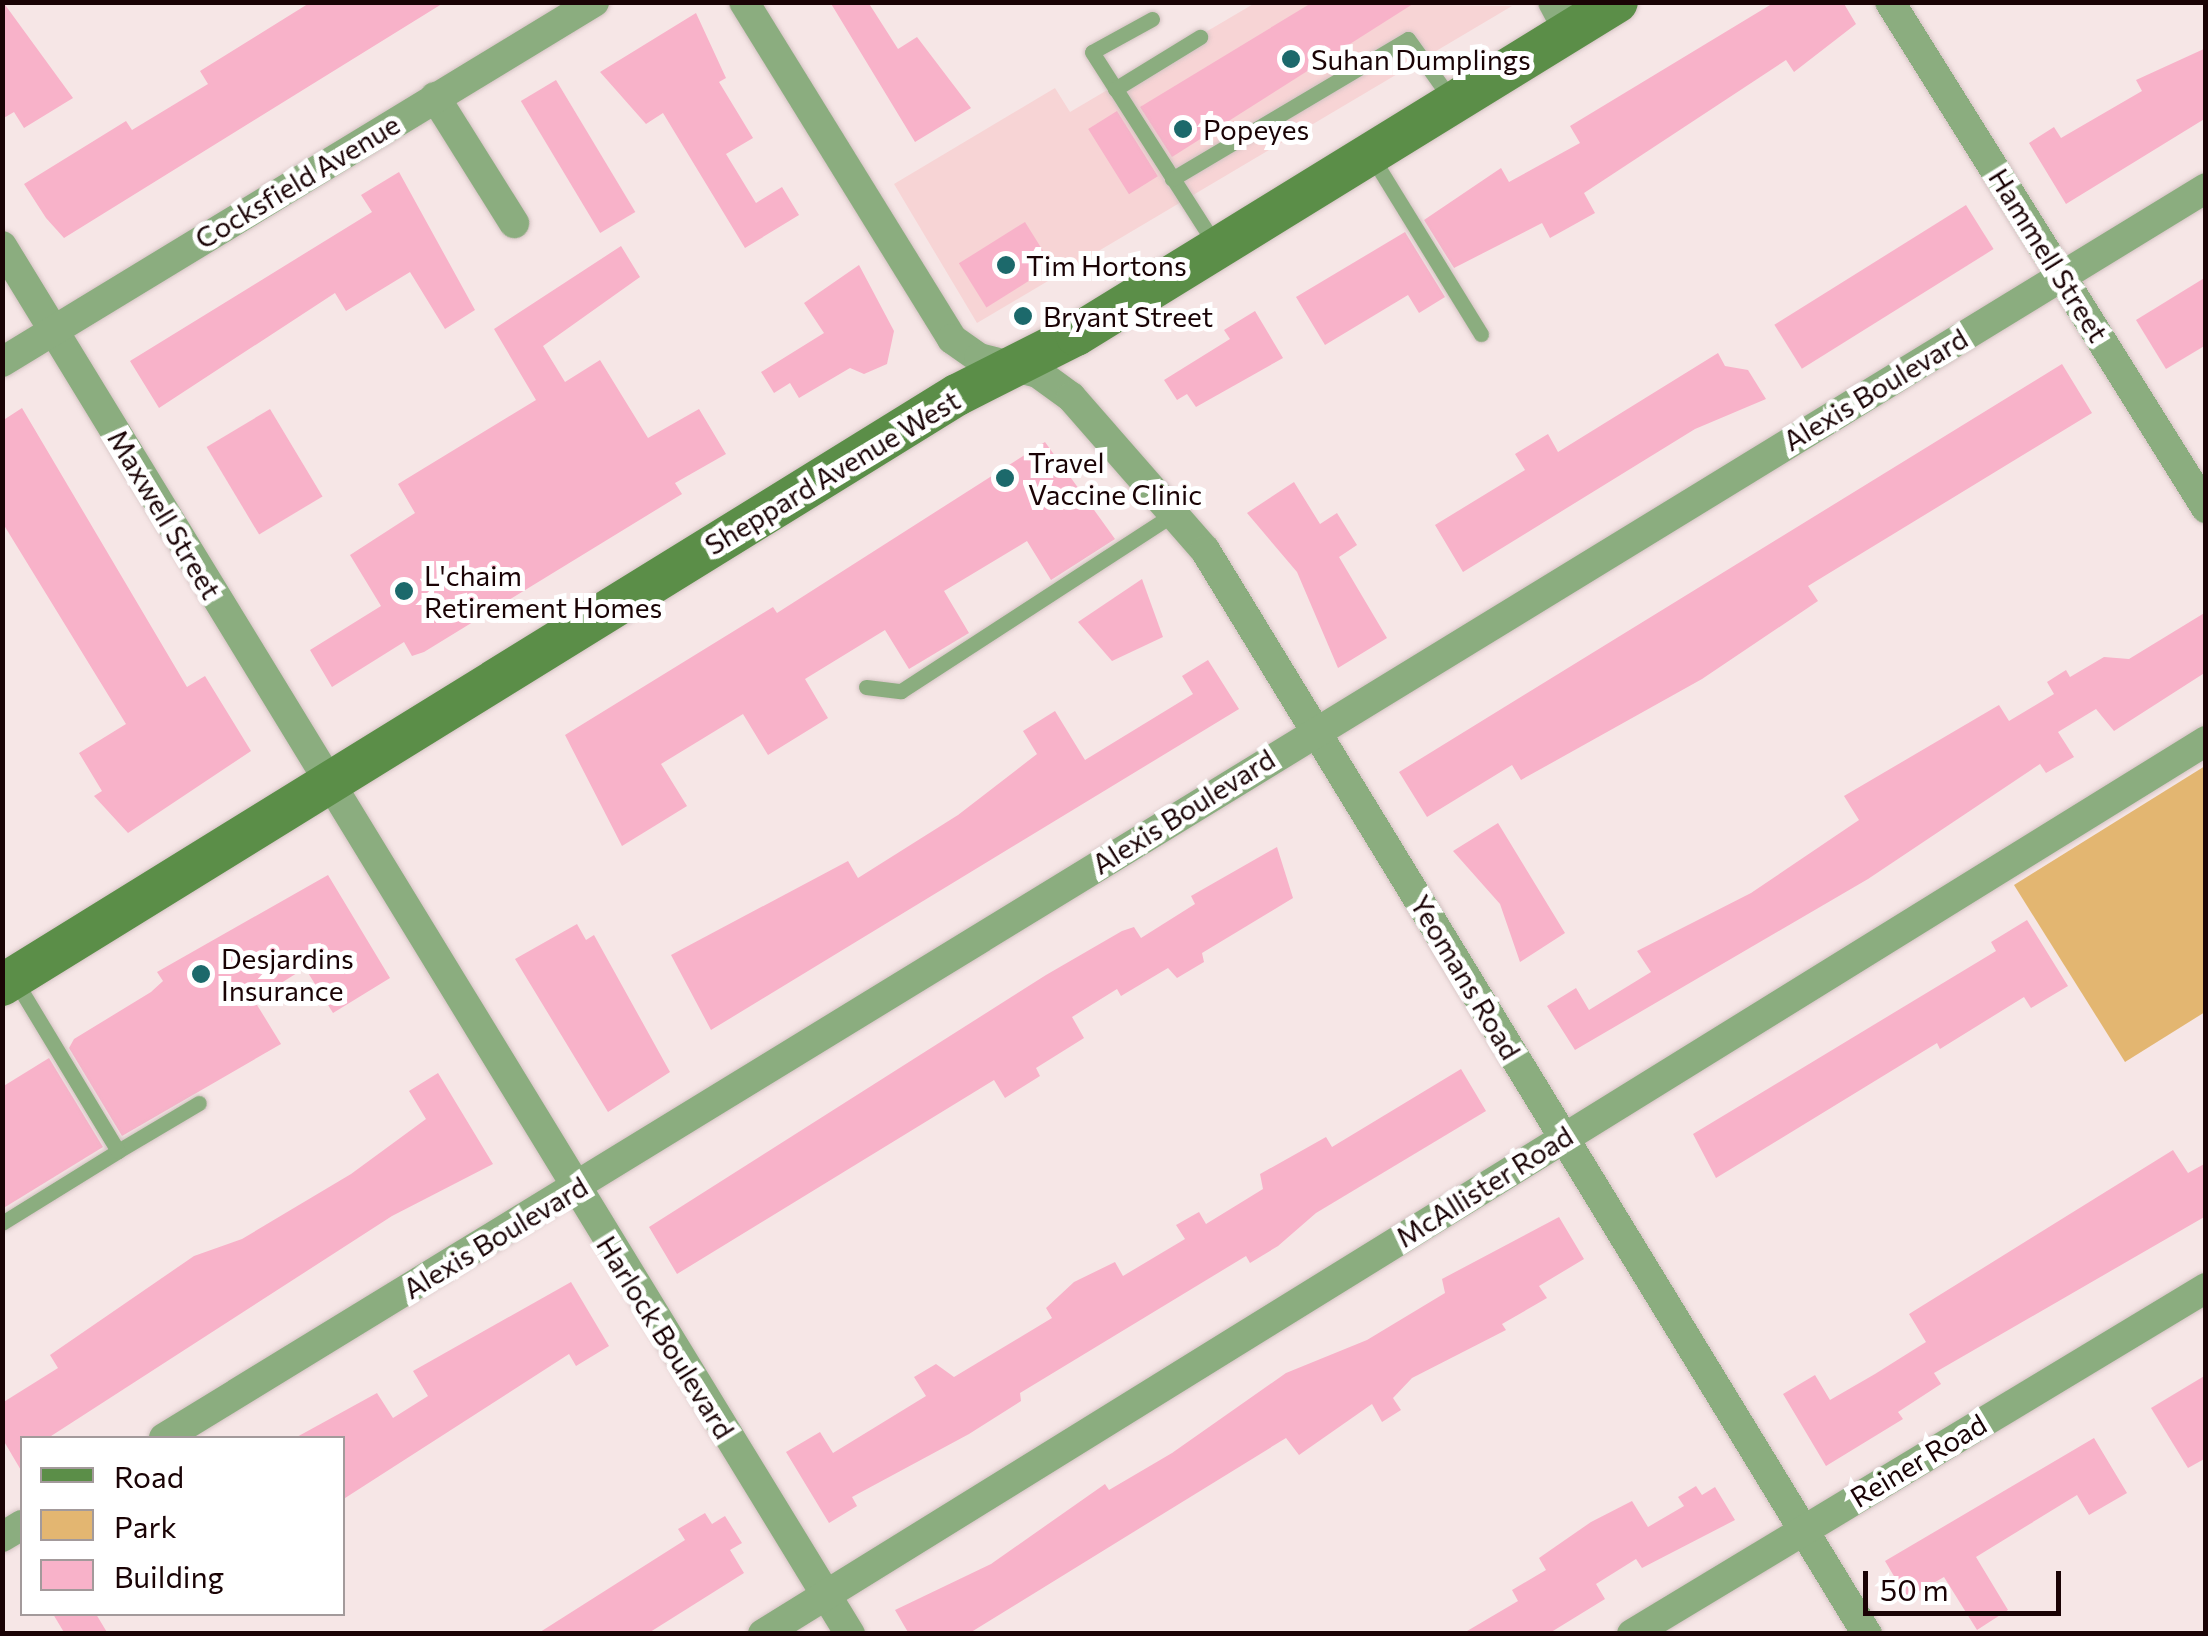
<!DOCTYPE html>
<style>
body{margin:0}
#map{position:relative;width:2208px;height:1636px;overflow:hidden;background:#f6e6e6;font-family:Commissioner,sans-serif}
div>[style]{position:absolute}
.built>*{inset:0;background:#f7d4d5}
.green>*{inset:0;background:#e3b671}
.building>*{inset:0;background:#f8b2c9;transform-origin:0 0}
.roads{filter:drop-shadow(0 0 2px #d3c2c2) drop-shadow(0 0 2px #d3c2c2)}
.lane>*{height:15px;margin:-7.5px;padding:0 7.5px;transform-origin:7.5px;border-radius:7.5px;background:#8bad7f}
.street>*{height:30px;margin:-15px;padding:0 15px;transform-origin:15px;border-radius:15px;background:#8bad7f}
.secondary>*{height:42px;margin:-21px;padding:0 21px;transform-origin:21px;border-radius:21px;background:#5b8e48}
.dots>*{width:28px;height:28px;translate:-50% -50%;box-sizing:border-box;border:5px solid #fff;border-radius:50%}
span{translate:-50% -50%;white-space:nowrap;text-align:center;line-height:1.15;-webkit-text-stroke:10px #fff;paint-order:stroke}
.poi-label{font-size:28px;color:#1a0305}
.left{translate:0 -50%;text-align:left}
.street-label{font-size:28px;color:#1a0305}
.frame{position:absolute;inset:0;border:5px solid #1a0305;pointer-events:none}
.legend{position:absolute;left:20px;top:1436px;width:325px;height:180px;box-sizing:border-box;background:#fff;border:2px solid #a39a9b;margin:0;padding:12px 18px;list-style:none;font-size:30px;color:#1a0305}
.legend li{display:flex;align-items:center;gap:20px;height:50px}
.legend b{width:50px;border:2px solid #a39a9b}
.scale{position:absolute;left:1863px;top:1571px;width:198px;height:45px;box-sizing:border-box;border:5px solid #1a0305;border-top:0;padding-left:12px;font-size:30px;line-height:35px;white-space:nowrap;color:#1a0305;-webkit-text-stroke:8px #fff;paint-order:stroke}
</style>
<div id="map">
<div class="built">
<div style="clip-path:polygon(1255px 3px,1512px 6px,977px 323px,894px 184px,1055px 88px,1070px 112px)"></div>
</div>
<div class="green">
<div style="clip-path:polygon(2205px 766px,2205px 1012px,2125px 1062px,2014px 885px)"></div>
</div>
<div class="building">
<div style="clip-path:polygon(3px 2px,73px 98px,24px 128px,14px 112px,2px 119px)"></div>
<div style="clip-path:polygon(311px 2px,445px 2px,64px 238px,46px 218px,24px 184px,126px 121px,132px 130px,208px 84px,200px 71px)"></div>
<div style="clip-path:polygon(830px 2px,868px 2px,898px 49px,917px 37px,971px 108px,915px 142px)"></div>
<div style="clip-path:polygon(1313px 2px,1416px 2px,1172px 157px,1140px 107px)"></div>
<div style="clip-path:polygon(1775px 2px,1843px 2px,1856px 24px,1794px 72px,1786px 60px,1584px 193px,1595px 213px,1550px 238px,1542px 223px,1454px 268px,1424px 220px,1501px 168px,1509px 182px,1580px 143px,1570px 126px)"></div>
<div style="clip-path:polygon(696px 13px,726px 78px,719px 82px,753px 138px,726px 154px,756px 203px,782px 187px,799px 215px,745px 248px,663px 113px,646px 124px,600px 72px)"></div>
<div style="clip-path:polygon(2206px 48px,2206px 118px,2066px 204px,2029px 143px,2054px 127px,2061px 138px,2142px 91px,2136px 80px)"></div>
<div style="left:556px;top:80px;width:154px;height:41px;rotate:59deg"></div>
<div style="left:1117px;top:111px;width:77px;height:34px;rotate:58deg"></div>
<div style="clip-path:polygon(399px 172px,475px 310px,445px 329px,410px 272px,346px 311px,335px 293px,159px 408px,130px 361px,372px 212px,361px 195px)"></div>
<div style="left:1966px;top:205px;width:52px;height:226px;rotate:58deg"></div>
<div style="left:1025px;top:222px;width:52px;height:78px;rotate:58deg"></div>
<div style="clip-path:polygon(1405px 232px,1445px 297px,1419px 313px,1408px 295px,1325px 345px,1296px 297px)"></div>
<div style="clip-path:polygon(621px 246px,640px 277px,543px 346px,565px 382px,600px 360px,648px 438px,699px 409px,726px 454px,675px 483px,682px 494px,424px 652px,412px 656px,404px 642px,332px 687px,310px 650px,381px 606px,350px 555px,415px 513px,398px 484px,536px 400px,494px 329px)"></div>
<div style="clip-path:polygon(859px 265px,894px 331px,887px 364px,864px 374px,850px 368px,799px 398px,790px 383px,774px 393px,761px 372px,824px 333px,804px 303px)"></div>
<div style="clip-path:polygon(2206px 277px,2206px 345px,2166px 369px,2136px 320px)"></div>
<div style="clip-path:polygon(1255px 311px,1283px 358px,1196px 407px,1187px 394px,1177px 400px,1164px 380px,1230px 339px,1224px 330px)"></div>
<div style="clip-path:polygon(1718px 353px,1725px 366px,1748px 370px,1766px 399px,1695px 429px,1463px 572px,1435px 525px,1525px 470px,1515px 454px,1548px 434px,1558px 452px)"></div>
<div style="clip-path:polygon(2062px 364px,2092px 413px,1808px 586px,1818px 601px,1702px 679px,1521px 780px,1512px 765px,1427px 817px,1399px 772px)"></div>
<div style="clip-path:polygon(22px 408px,187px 687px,205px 676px,251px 751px,128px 833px,94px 796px,102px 791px,79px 753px,126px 724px,2px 522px,2px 421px)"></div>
<div style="left:270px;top:409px;width:102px;height:74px;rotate:59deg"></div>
<div style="clip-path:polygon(1045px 442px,1115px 539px,1051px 580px,1027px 541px,944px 591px,969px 633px,909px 669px,885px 630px,805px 679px,828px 718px,768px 755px,743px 714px,661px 764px,687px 806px,622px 846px,565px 735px,773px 607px,777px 613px)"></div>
<div style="clip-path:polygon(1294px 482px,1320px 524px,1337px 513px,1357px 545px,1339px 557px,1387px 638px,1338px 668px,1297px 572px,1247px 513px)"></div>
<div style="clip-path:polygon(1142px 579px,1163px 637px,1112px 661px,1078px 622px)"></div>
<div style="clip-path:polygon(2206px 612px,2206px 672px,2114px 731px,2096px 709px,2058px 732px,2074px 757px,2046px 773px,2040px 764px,1868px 879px,1575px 1050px,1547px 1006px,1576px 988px,1589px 1010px,1651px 972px,1637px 951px,1751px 893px,1859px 820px,1844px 796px,1999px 705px,2009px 721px,2054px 694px,2047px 682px,2066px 670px,2070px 677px,2104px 657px,2129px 659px)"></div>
<div style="clip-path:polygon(1208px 660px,1239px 709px,711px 1030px,671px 955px,848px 861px,858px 878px,958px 815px,1037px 754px,1023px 731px,1055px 711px,1085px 760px,1193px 694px,1182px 676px)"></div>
<div style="clip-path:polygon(1498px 823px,1565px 933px,1520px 962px,1500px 904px,1453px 851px)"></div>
<div style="clip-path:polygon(1277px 847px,1293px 898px,1202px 953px,1204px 962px,1177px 978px,1168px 968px,1121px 996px,1117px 989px,1072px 1017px,1084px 1038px,1036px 1068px,1040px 1076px,1005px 1098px,994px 1080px,677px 1274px,649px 1227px,1046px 975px,1122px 931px,1134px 927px,1141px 938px,1195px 904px,1191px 896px)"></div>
<div style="clip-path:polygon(328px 875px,390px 978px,333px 1013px,305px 968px,254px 1000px,281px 1044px,122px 1136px,69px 1048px,74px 1039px,151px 992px,163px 981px,157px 972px)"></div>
<div style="clip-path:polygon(2027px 920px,2068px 986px,2031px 1008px,2024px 997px,1940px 1049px,1937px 1043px,1716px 1178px,1693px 1134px,1996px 951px,1991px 942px)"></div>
<div style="clip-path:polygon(577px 924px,586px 940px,594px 935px,670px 1072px,608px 1112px,515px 959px)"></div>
<div style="clip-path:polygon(49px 1058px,103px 1147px,2px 1209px,2px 1087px)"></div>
<div style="clip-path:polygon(1461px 1069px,1486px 1111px,1316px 1213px,1278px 1246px,1250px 1263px,1246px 1256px,1020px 1393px,1021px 1401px,969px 1434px,852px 1497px,857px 1506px,829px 1523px,786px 1452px,820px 1432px,833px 1453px,926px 1396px,914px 1377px,936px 1364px,954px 1377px,1052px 1318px,1046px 1308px,1074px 1282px,1115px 1262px,1123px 1276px,1185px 1239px,1176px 1225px,1199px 1212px,1206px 1224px,1263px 1189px,1260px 1174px,1326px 1137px,1332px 1147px)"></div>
<div style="clip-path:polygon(438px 1073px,493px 1164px,392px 1216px,48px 1438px,22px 1438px,22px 1472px,2px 1438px,2px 1403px,58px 1368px,50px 1355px,194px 1256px,242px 1239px,351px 1174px,426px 1119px,409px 1091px)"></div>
<div style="clip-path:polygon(2173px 1150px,2188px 1173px,2206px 1163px,2206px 1216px,1934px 1373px,1941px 1384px,1898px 1412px,1903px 1419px,1826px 1466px,1783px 1394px,1815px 1375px,1830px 1400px,1875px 1374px,1926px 1342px,1909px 1314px)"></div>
<div style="clip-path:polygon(1559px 1217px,1584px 1259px,1539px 1286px,1547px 1298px,1502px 1324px,1506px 1330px,1412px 1378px,1393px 1398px,1401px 1410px,1382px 1422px,1372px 1404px,1299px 1455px,1286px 1438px,968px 1634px,909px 1634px,895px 1610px,991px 1564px,1105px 1484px,1109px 1490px,1172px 1453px,1286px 1373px,1367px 1340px,1445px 1293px,1442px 1279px)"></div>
<div style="clip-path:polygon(571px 1282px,609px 1346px,576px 1366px,569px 1354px,342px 1500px,342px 1438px,295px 1438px,377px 1393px,393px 1418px,428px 1396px,413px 1371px)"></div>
<div style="clip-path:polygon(2206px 1375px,2206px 1458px,2188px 1468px,2151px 1408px)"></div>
<div style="clip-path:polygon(2094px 1438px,2127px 1493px,2089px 1515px,2077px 1495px,1976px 1557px,2008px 1610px,1977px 1630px,1944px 1577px,1907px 1598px,1885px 1561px)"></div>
<div style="clip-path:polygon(1696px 1486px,1702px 1495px,1715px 1487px,1735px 1520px,1642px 1568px,1636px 1559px,1596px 1584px,1605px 1599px,1548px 1634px,1462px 1634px,1518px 1601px,1512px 1590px,1546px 1570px,1539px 1558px,1591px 1522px,1632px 1501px,1648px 1527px,1684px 1506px,1678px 1497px)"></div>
<div style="clip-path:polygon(705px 1513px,712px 1524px,725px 1516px,742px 1543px,730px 1550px,744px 1573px,647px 1634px,537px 1634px,685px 1540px,678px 1529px)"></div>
<div style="clip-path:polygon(53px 1614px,96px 1614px,108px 1634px,65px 1634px)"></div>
</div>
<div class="roads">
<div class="lane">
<div style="left:1152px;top:19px;width:68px;rotate:151.2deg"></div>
<div style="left:1092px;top:52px;width:228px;rotate:57.4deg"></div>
<div style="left:1115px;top:89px;width:100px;rotate:-31.5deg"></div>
<div style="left:1372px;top:157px;width:208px;rotate:58.4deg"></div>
<div style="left:1172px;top:179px;width:274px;rotate:-30.7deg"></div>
<div style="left:1408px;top:39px;width:77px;rotate:54.5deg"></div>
<div style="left:866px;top:687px;width:35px;rotate:7deg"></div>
<div style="left:901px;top:691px;width:327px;rotate:-33deg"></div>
<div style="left:118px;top:1151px;width:94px;rotate:-30.7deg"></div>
<div style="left:2px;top:1223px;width:137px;rotate:-31.8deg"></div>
<div style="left:118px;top:1151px;width:197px;rotate:-121.1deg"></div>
</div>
<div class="street">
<div style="left:744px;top:2px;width:396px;rotate:58.3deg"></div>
<div style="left:952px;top:339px;width:33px;rotate:35deg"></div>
<div style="left:979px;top:358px;width:61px;rotate:14.3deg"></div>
<div style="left:1038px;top:373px;width:41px;rotate:36deg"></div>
<div style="left:1071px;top:397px;width:203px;rotate:48.8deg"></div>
<div style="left:1205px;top:550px;width:1270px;rotate:58.59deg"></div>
<div style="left:1553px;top:2px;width:34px;rotate:62deg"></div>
<div style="left:1890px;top:2px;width:597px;rotate:58.01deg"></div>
<div style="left:435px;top:97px;width:149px;rotate:57.9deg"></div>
<div style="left:2px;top:246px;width:1627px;rotate:58.58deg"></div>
<div style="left:2px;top:362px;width:693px;rotate:-31.3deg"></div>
<div style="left:164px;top:1438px;width:2394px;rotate:-31.47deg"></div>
<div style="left:2px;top:1537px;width:23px;rotate:-31deg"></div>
<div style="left:763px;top:1634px;width:1697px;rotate:-31.75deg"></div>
<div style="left:1632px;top:1634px;width:670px;rotate:-31.08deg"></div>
</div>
<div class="secondary">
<div style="left:2px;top:985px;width:1123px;rotate:-31.71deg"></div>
<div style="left:957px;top:395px;width:133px;rotate:-26.8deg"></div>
<div style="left:1076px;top:335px;width:635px;rotate:-31.61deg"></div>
</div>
</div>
<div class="dots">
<div style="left:1291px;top:59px;background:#1c696b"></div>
<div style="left:1183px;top:129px;background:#1c696b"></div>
<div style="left:1006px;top:265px;background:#1c696b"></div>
<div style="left:1023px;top:316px;background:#1c696b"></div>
<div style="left:1005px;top:478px;background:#1c696b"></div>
<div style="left:404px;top:591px;background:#1c696b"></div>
<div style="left:201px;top:974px;background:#1c696b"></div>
</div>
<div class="poi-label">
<span class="left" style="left:1311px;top:59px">Suhan Dumplings</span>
<span class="left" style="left:1203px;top:129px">Popeyes</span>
<span class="left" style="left:1026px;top:265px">Tim Hortons</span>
<span class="left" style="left:1043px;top:316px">Bryant Street</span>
<span class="left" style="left:1028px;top:478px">Travel<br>Vaccine Clinic</span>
<span class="left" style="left:424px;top:591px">L'chaim<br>Retirement Homes</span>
<span class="left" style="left:221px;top:974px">Desjardins<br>Insurance</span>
</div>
<div class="street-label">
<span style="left:297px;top:181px;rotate:-31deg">Cocksfield Avenue</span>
<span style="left:2049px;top:255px;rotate:58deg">Hammell Street</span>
<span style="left:1875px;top:389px;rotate:-31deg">Alexis Boulevard</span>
<span style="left:832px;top:472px;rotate:-31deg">Sheppard Avenue West</span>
<span style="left:165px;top:514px;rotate:59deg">Maxwell Street</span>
<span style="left:1183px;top:811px;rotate:-32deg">Alexis Boulevard</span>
<span style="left:1466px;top:977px;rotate:59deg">Yeomans Road</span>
<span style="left:1484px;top:1186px;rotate:-32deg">McAllister Road</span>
<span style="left:495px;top:1237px;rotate:-31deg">Alexis Boulevard</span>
<span style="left:666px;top:1337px;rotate:58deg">Harlock Boulevard</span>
<span style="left:1918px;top:1460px;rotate:-31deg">Reiner Road</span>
</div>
<div class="frame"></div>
<ul class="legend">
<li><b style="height:12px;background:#5b8e48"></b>Road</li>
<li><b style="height:28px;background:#e3b671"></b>Park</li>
<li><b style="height:28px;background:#f8b2c9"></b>Building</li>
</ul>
<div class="scale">50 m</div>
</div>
